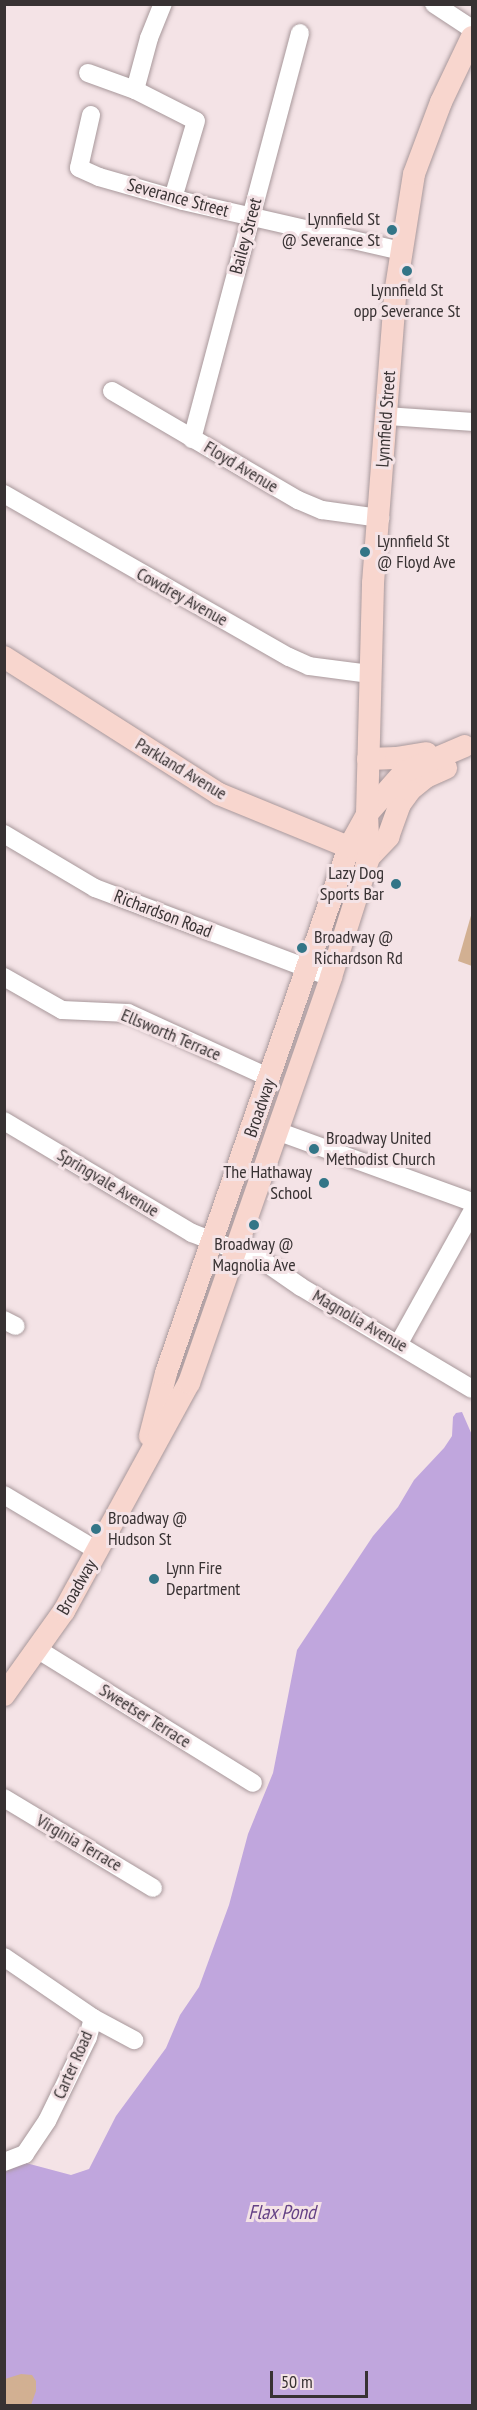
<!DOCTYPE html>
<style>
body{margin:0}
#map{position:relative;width:477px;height:2410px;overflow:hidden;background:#f4e3e6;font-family:"PT Sans Narrow",sans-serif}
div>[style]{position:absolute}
.green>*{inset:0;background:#d2b092}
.water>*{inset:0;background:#c0a6dd}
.roads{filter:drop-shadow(0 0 2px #a8989b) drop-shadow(0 0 2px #a8989b)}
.minor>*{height:18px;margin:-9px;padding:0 9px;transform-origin:9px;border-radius:9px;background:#fff}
.major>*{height:22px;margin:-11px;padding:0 11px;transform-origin:11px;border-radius:11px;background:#f8d6ce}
.dots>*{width:16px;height:16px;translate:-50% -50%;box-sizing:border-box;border:3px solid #f4e3e6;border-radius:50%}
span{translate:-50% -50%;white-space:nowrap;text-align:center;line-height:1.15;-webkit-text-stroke:6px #f4e3e6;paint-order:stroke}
.street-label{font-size:18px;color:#383233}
.poi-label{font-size:18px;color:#383233}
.right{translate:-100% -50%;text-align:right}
.left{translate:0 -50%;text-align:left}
.water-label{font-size:20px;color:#654286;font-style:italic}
.frame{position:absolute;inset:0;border:6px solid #383233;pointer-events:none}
.scale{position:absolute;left:270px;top:2371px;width:98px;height:27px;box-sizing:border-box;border:3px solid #383233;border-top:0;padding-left:8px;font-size:18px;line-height:21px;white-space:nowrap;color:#383233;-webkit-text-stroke:4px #f4e3e6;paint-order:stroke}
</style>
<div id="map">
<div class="green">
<div style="clip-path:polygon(472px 912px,472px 966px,458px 961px)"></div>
<div style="clip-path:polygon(35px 2353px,39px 2405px,5px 2406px,5px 2371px)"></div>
</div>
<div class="water">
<div style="clip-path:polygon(462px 1412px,472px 1435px,472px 2405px,31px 2405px,36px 2391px,36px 2381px,32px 2375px,21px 2374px,5px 2379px,5px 2171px,26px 2163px,71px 2175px,89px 2169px,116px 2116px,166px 2048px,180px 2015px,199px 1987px,229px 1905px,248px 1834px,273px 1773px,297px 1650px,373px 1536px,398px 1507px,414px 1480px,444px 1448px,452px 1436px,453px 1417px,456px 1413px)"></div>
</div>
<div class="roads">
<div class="minor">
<div style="left:434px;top:4px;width:45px;rotate:33.3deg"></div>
<div style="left:88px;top:73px;width:50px;rotate:19.9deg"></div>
<div style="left:135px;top:90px;width:68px;rotate:26.9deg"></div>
<div style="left:196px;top:121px;width:80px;rotate:106.6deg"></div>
<div style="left:135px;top:90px;width:54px;rotate:-74.9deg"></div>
<div style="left:149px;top:38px;width:37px;rotate:-68deg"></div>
<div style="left:91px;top:115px;width:54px;rotate:102.8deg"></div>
<div style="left:79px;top:168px;width:22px;rotate:24deg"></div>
<div style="left:99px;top:177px;width:87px;rotate:15.9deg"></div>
<div style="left:183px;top:201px;width:225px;rotate:12.9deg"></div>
<div style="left:112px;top:391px;width:216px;rotate:30.4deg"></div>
<div style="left:298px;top:500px;width:26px;rotate:23deg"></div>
<div style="left:322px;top:510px;width:59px;rotate:7.9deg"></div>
<div style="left:387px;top:416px;width:85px;rotate:4deg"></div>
<div style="left:192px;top:439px;width:420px;rotate:-75.1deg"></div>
<div style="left:4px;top:494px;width:328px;rotate:29.8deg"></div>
<div style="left:289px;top:657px;width:22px;rotate:24deg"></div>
<div style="left:309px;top:666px;width:62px;rotate:7.5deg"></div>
<div style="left:4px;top:834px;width:106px;rotate:30.7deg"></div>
<div style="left:95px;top:888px;width:252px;rotate:20.7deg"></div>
<div style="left:4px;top:977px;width:67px;rotate:29.6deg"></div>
<div style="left:62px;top:1010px;width:66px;rotate:2.6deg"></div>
<div style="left:128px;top:1013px;width:156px;rotate:24.6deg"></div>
<div style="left:4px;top:1121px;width:219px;rotate:30.8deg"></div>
<div style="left:192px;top:1233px;width:75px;rotate:21.1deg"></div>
<div style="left:262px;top:1260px;width:47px;rotate:34.7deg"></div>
<div style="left:301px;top:1287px;width:199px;rotate:30.8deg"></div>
<div style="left:277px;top:1131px;width:208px;rotate:20deg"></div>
<div style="left:4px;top:1320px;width:13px;rotate:27deg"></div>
<div style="left:399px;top:1343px;width:150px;rotate:-60.9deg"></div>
<div style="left:4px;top:1495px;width:109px;rotate:30.8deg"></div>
<div style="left:37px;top:1649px;width:254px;rotate:31.8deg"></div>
<div style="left:4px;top:1798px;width:174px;rotate:31.1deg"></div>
<div style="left:4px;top:1957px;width:108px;rotate:34.4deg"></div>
<div style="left:93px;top:2018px;width:20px;rotate:105deg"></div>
<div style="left:88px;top:2037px;width:93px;rotate:116deg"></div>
<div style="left:47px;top:2121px;width:40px;rotate:124deg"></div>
<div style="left:25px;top:2154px;width:22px;rotate:159deg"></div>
<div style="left:93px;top:2018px;width:47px;rotate:28.2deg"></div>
</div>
<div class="major">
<div style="left:4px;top:657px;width:255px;rotate:32.5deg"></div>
<div style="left:219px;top:794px;width:156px;rotate:22.3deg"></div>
<div style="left:368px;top:759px;width:28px;rotate:-2deg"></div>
<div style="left:396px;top:758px;width:31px;rotate:-9deg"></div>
<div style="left:369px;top:857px;width:28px;rotate:-46deg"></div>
<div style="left:388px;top:837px;width:35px;rotate:-70deg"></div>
<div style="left:400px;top:804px;width:17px;rotate:-54deg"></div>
<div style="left:410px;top:790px;width:21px;rotate:-39deg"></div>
<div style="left:426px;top:777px;width:22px;rotate:-24deg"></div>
<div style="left:150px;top:1436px;width:65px;rotate:-75.7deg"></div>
<div style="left:166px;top:1373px;width:557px;rotate:-70.82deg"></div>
<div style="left:349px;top:847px;width:38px;rotate:-61deg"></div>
<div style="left:367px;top:814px;width:56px;rotate:-48.6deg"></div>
<div style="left:404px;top:772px;width:66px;rotate:-23.1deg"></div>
<div style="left:4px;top:1695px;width:103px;rotate:-54.5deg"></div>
<div style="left:64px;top:1611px;width:260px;rotate:-61.3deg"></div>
<div style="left:189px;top:1383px;width:430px;rotate:-70.7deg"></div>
<div style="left:331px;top:977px;width:126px;rotate:-72.4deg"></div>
<div style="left:369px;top:857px;width:43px;rotate:-92.7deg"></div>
<div style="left:367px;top:814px;width:231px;rotate:-88.5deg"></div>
<div style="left:373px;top:583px;width:290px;rotate:-85.6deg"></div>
<div style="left:395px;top:294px;width:121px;rotate:-81deg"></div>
<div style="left:414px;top:174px;width:77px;rotate:-69.4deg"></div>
<div style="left:441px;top:102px;width:72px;rotate:-64.5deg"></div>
</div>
</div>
<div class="dots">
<div style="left:392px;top:230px;background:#337587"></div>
<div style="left:407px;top:271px;background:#337587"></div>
<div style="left:365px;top:552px;background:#337587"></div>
<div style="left:396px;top:884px;background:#337587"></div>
<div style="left:302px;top:948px;background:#337587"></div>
<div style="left:314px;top:1149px;background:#337587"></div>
<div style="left:324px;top:1183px;background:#337587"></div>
<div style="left:254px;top:1225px;background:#337587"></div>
<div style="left:96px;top:1529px;background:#337587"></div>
<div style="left:154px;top:1579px;background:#337587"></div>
</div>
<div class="street-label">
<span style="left:178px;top:198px;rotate:15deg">Severance Street</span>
<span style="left:246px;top:236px;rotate:-75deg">Bailey Street</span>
<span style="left:386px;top:419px;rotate:-86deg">Lynnfield Street</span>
<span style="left:241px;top:467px;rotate:31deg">Floyd Avenue</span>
<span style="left:182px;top:597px;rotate:29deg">Cowdrey Avenue</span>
<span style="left:181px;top:769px;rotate:31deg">Parkland Avenue</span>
<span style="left:163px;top:914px;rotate:21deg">Richardson Road</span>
<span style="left:171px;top:1035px;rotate:23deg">Ellsworth Terrace</span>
<span style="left:260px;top:1108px;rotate:-71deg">Broadway</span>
<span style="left:108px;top:1183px;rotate:31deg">Springvale Avenue</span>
<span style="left:360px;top:1321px;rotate:30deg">Magnolia Avenue</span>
<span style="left:77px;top:1587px;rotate:-60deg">Broadway</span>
<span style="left:145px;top:1716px;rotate:32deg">Sweetser Terrace</span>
<span style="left:79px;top:1843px;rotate:30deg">Virginia Terrace</span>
<span style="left:73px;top:2065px;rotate:-66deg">Carter Road</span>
</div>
<div class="poi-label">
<span class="right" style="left:380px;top:230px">Lynnfield St<br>@ Severance St</span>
<span style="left:407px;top:301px">Lynnfield St<br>opp Severance St</span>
<span class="left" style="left:377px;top:552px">Lynnfield St<br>@ Floyd Ave</span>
<span class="right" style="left:384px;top:884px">Lazy Dog<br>Sports Bar</span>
<span class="left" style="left:314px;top:948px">Broadway @<br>Richardson Rd</span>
<span class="left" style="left:326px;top:1149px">Broadway United<br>Methodist Church</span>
<span class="right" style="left:312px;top:1183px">The Hathaway<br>School</span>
<span style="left:254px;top:1255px">Broadway @<br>Magnolia Ave</span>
<span class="left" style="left:108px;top:1529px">Broadway @<br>Hudson St</span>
<span class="left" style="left:166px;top:1579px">Lynn Fire<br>Department</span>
</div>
<div class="water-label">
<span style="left:282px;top:2212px">Flax Pond</span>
</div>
<div class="frame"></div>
<div class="scale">50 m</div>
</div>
